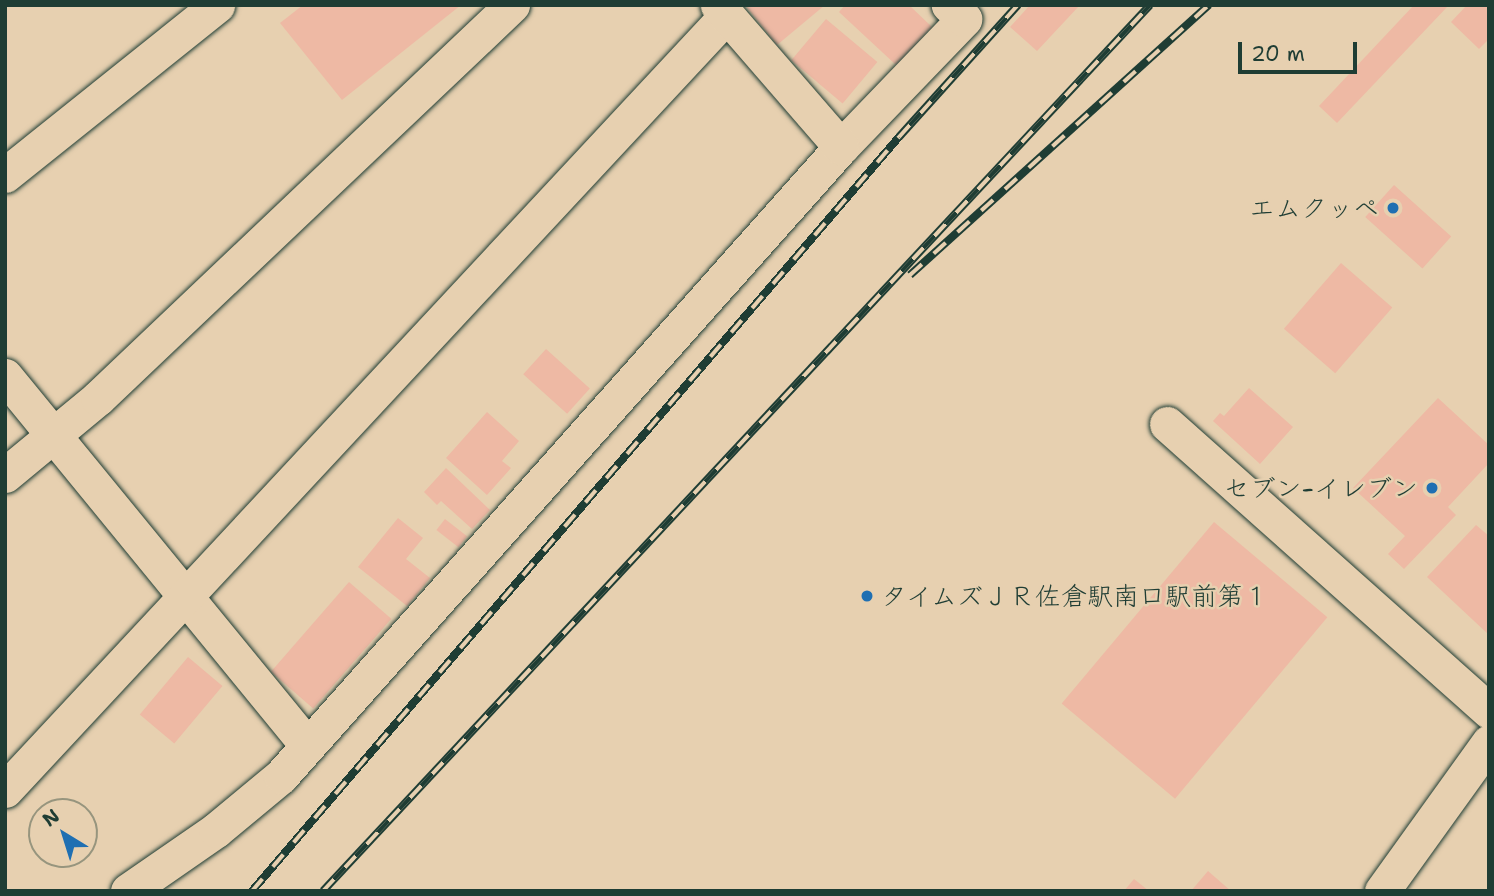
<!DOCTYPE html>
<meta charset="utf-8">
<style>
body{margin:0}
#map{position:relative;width:1494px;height:896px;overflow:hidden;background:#e7d0b0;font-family:"Shantell Sans","Klee One",sans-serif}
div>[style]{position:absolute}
.building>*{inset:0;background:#eeb9a4;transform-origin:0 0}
.roads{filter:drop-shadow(0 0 2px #1f3d34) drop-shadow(0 0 2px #1f3d34)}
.street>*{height:35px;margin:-17.5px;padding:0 17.5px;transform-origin:17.5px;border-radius:17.5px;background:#e7d0b0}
.rail>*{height:8px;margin-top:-4px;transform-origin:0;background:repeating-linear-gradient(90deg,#e7d0b0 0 16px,#1f3d34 0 32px);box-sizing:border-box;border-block:2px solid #1f3d34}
.dots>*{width:19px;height:19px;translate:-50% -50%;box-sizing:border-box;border:4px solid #e7d0b0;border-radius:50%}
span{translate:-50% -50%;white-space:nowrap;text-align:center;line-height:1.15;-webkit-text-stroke:5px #e7d0b0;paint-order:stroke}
.poi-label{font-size:26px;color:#1f3d34}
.right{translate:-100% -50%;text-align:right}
.left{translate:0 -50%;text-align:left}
.frame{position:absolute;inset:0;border:7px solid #1f3d34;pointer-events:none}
.north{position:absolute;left:28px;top:798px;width:70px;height:70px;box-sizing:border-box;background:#e7d0b0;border:2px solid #97957e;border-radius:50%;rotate:322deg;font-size:19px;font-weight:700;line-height:28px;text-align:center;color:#1f3d34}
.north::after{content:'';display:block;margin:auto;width:24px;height:32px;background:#1f6fb2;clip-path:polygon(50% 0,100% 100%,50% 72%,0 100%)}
.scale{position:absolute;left:1238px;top:42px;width:119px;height:32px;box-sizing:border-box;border:4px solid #1f3d34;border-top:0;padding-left:9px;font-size:21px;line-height:24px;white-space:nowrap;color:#1f3d34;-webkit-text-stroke:5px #e7d0b0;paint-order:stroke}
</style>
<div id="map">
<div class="building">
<div style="clip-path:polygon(303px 5px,461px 5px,342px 100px,280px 23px)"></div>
<div style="clip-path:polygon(745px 5px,825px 5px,777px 45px)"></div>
<div style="clip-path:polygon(845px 5px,909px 5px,932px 27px,896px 65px,839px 12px)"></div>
<div style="clip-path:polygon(1030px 5px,1080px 5px,1037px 51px,1010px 27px)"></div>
<div style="clip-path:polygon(1414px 5px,1449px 5px,1337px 123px,1319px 106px)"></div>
<div style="clip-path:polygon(1467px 5px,1489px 5px,1489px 39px,1479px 49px,1451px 22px)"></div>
<div style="left:826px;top:19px;width:67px;height:54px;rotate:40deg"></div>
<div style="left:1394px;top:185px;width:77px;height:43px;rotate:42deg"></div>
<div style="left:1341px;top:263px;width:68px;height:87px;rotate:41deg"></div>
<div style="left:546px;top:349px;width:59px;height:34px;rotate:42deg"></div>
<div style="clip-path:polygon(1249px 388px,1293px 427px,1260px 464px,1213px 421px,1220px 413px,1224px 416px)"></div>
<div style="clip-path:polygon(1438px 398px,1489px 445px,1489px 463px,1448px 507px,1456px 515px,1404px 569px,1388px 554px,1405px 536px,1353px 488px)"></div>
<div style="clip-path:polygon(487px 412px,519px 441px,502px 461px,511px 468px,487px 495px,446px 458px)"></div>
<div style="clip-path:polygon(446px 468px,490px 510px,472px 529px,441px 501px,437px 505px,424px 492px)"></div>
<div style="clip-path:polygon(398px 518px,423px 538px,406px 559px,430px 578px,407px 606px,358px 567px)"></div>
<div style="left:445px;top:519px;width:28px;height:14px;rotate:38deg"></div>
<div style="left:1214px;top:522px;width:148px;height:237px;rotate:40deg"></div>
<div style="clip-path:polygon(1476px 525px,1489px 536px,1489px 635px,1427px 577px)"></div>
<div style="left:349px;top:582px;width:56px;height:119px;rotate:41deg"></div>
<div style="left:188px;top:657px;width:45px;height:75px;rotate:40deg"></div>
<div style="clip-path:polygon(1208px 871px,1231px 891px,1191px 891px)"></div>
<div style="clip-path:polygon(1134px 879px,1149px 891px,1124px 891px)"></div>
</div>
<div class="roads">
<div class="street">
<div style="left:841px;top:147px;width:178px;rotate:-46.1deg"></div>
<div style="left:964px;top:19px;width:21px;rotate:-137deg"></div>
<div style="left:5px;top:175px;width:272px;rotate:-38.7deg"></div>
<div style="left:5px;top:376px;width:478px;rotate:50.7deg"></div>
<div style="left:1167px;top:424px;width:431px;rotate:41.7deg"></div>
<div style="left:5px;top:475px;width:121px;rotate:-39.6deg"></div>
<div style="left:98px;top:398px;width:571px;rotate:-43.51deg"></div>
<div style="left:5px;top:790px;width:1058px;rotate:-47.03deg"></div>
<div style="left:128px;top:891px;width:107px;rotate:-34.7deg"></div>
<div style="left:216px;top:830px;width:85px;rotate:-39.7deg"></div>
<div style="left:281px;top:776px;width:842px;rotate:-48.32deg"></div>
<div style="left:841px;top:147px;width:188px;rotate:-130.9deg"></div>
<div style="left:1382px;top:891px;width:183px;rotate:-54.3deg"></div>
</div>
</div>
<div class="rail">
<div style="left:910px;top:275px;width:403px;rotate:-42.1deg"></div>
<div style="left:252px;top:891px;width:994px;rotate:-49.37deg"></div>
<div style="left:899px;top:137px;width:178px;rotate:-48deg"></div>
<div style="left:323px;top:891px;width:1212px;rotate:-46.97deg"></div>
</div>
<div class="dots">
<div style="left:1393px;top:208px;background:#1f6fb2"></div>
<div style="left:1432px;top:488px;background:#1f6fb2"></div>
<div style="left:867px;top:596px;background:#1f6fb2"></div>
</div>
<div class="poi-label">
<span class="right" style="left:1379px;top:208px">エムクッペ</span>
<span class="right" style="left:1418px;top:488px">セブン-イレブン</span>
<span class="left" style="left:881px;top:596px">タイムズＪＲ佐倉駅南口駅前第１</span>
</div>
<div class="frame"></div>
<div class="north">N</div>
<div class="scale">20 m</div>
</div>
